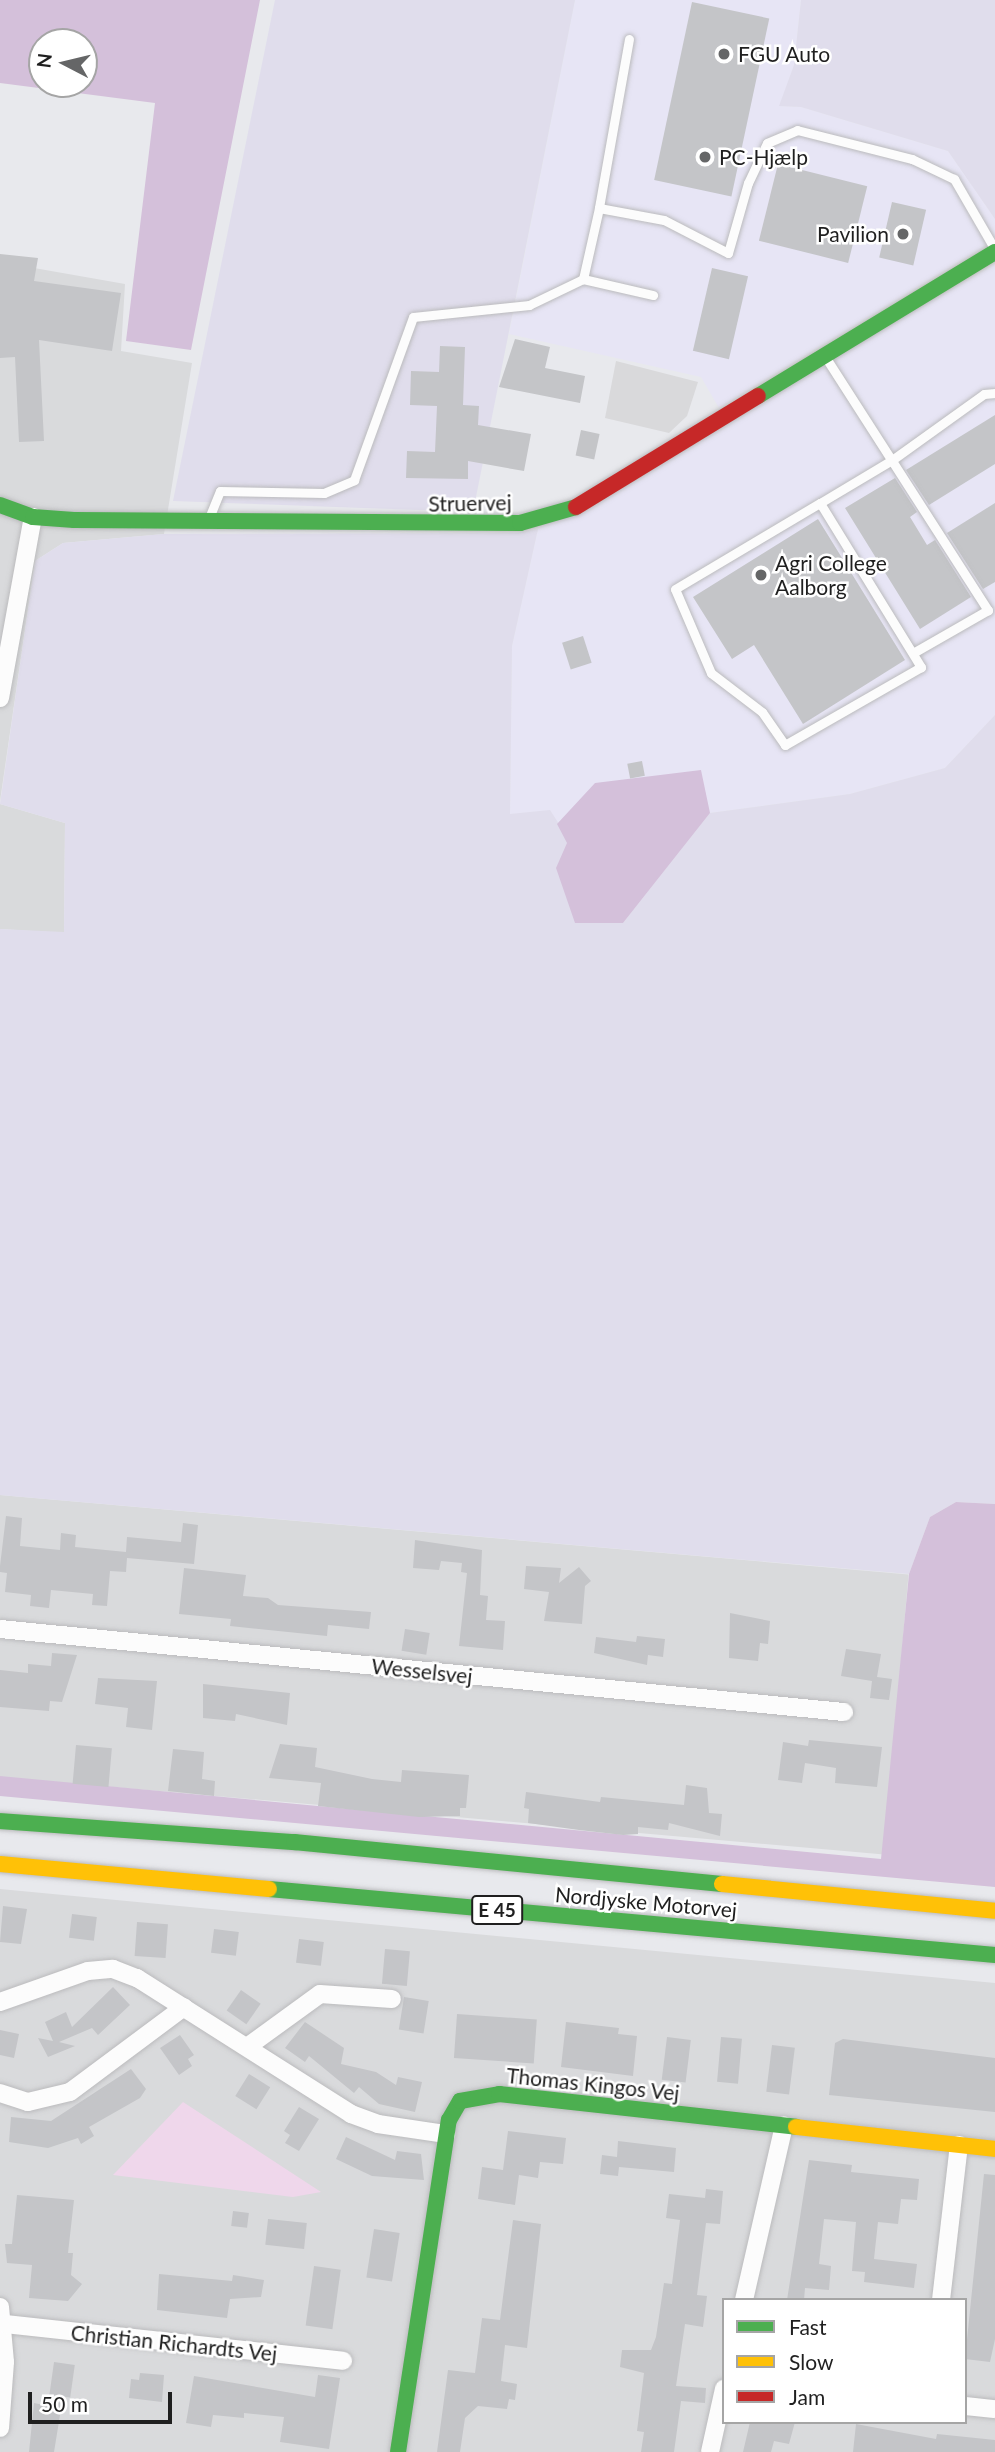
<!DOCTYPE html>
<meta charset="utf-8">
<style>
body{margin:0}
#map{position:relative;width:995px;height:2452px;overflow:hidden;background:#e8e9ed;font-family:Lato,sans-serif}
div>[style]{position:absolute}
.residential>*{inset:0;background:#d9dadc;transform-origin:0 0}
.education>*{inset:0;background:#e7e5f5}
.farmland>*{inset:0;background:#e0ddec}
.forest>*{inset:0;background:#d4c0da}
.park>*{inset:0;background:#efd7eb}
.parking>*{inset:0;background:#d9d9db}
.building>*{inset:0;background:#c4c5c8;transform-origin:0 0}
.roads{filter:drop-shadow(0 0 2px #bbbbbd) drop-shadow(0 0 2px #bbbbbd)}
.lane>*{height:9px;margin:-4.5px;padding:0 4.5px;transform-origin:4.5px;border-radius:4.5px;background:#fcfcfc}
.street>*{height:18px;margin:-9px;padding:0 9px;transform-origin:9px;border-radius:9px;background:#fcfcfc}
.fast>*{height:16px;margin:-8px;padding:0 8px;transform-origin:8px;border-radius:8px;background:#4caf50}
.slow>*{height:16px;margin:-8px;padding:0 8px;transform-origin:8px;border-radius:8px;background:#ffc107}
.jam>*{height:16px;margin:-8px;padding:0 8px;transform-origin:8px;border-radius:8px;background:#c62828}
.dots>*{width:19px;height:19px;translate:-50% -50%;box-sizing:border-box;border:4px solid #fff;border-radius:50%}
span{translate:-50% -50%;white-space:nowrap;text-align:center;line-height:1.15;-webkit-text-stroke:5px #fff;paint-order:stroke}
.shield-label span{padding:2px 5px;background:#fff;border:2px solid;border-radius:5px;-webkit-text-stroke-width:0}
.shield-label{font-size:19px;color:#1f1f1f;font-weight:700}
.poi-label{font-size:21px;color:#1f1f1f}
.left{translate:0 -50%;text-align:left}
.right{translate:-100% -50%;text-align:right}
.street-label{font-size:21px;color:#1f1f1f}
.legend{position:absolute;left:722px;top:2298px;width:245px;height:126px;box-sizing:border-box;background:#fff;border:2px solid #a5a5a5;margin:0;padding:9px 12px;list-style:none;font-size:21px;color:#1f1f1f}
.legend li{display:flex;align-items:center;gap:14px;height:35px}
.legend b{width:35px;border:2px solid #a5a5a5}
.north{position:absolute;left:28px;top:28px;width:70px;height:70px;box-sizing:border-box;background:#fff;border:2px solid #a5a5a5;border-radius:50%;rotate:277deg;font-size:19px;font-weight:700;line-height:28px;text-align:center;color:#1f1f1f}
.north::after{content:'';display:block;margin:auto;width:24px;height:32px;background:#656667;clip-path:polygon(50% 0,100% 100%,50% 72%,0 100%)}
.scale{position:absolute;left:28px;top:2392px;width:144px;height:32px;box-sizing:border-box;border:4px solid #1f1f1f;border-top:0;padding-left:9px;font-size:21px;line-height:24px;white-space:nowrap;color:#1f1f1f;-webkit-text-stroke:5px #fff;paint-order:stroke}
</style>
<div id="map">
<div class="residential">
<div style="clip-path:polygon(0 262px,125px 284px,121px 351px,192px 363px,164px 534px,63px 543px,35px 561px,0 801px)"></div>
<div style="clip-path:polygon(0 804px,65px 823px,64px 933px,0 929px)"></div>
<div style="left:0;top:1495px;width:912px;height:281px;rotate:5deg"></div>
<div style="clip-path:polygon(evenodd,0 1889px,995px 1983px,995px 2452px,0 2452px,0 1889px,724px 2300px,965px 2300px,965px 2422px,724px 2422px,724px 2300px)"></div>
</div>
<div class="education">
<div style="clip-path:polygon(575px 0,801px 0,794px 65px,780px 106px,801px 107px,948px 151px,995px 219px,995px 240px,719px 408px,701px 377px,509px 334px)"></div>
<div style="clip-path:polygon(995px 264px,995px 715px,945px 768px,850px 794px,710px 813px,623px 923px,550px 811px,510px 815px,512px 646px,538px 529px)"></div>
</div>
<div class="farmland">
<div style="clip-path:polygon(275px 0,575px 0,473px 512px,173px 501px)"></div>
<div style="clip-path:polygon(801px 0,995px 0,995px 219px,948px 151px,801px 107px,779px 106px,794px 65px)"></div>
<div style="clip-path:polygon(538px 529px,512px 646px,510px 814px,550px 810px,623px 923px,710px 813px,850px 794px,945px 768px,995px 715px,995px 1504px,956px 1502px,930px 1517px,909px 1574px,0 1495px,0 929px,64px 932px,65px 823px,0 804px,35px 561px,63px 543px,164px 534px,517px 533px)"></div>
</div>
<div class="forest">
<div style="clip-path:polygon(evenodd,0 0,260px 0,191px 350px,126px 341px,155px 103px,0 83px,0 0,84px 42px,84px 84px,42px 84px,42px 42px,84px 42px)"></div>
<div style="clip-path:polygon(701px 770px,710px 813px,623px 923px,575px 923px,556px 868px,567px 843px,557px 824px,595px 783px)"></div>
<div style="clip-path:polygon(956px 1502px,995px 1504px,995px 1887px,0 1796px,0 1776px,881px 1859px,909px 1574px,930px 1517px)"></div>
</div>
<div class="park">
<div style="clip-path:polygon(183px 2102px,321px 2192px,293px 2197px,113px 2175px)"></div>
</div>
<div class="parking">
<div style="clip-path:polygon(616px 361px,698px 382px,687px 416px,669px 433px,605px 418px)"></div>
</div>
<div class="building">
<div style="left:692px;top:2px;width:79px;height:182px;rotate:12deg"></div>
<div style="left:778px;top:164px;width:92px;height:79px;rotate:14deg"></div>
<div style="left:892px;top:202px;width:35px;height:57px;rotate:13deg"></div>
<div style="clip-path:polygon(0 254px,38px 258px,34px 281px,121px 293px,112px 351px,39px 340px,44px 441px,19px 442px,15px 357px,0 358px)"></div>
<div style="left:712px;top:268px;width:37px;height:85px;rotate:13deg"></div>
<div style="clip-path:polygon(515px 339px,550px 347px,545px 368px,585px 376px,580px 403px,499px 387px)"></div>
<div style="clip-path:polygon(440px 346px,465px 347px,463px 405px,479px 406px,478px 425px,531px 434px,524px 471px,468px 461px,468px 479px,406px 478px,407px 451px,435px 452px,437px 406px,410px 405px,411px 371px,439px 372px)"></div>
<div style="clip-path:polygon(995px 415px,995px 464px,929px 505px,906px 470px)"></div>
<div style="left:581px;top:430px;width:19px;height:26px;rotate:12deg"></div>
<div style="clip-path:polygon(895px 478px,917px 512px,910px 517px,927px 545px,935px 540px,971px 597px,920px 629px,845px 508px)"></div>
<div style="clip-path:polygon(995px 503px,995px 582px,983px 589px,947px 533px)"></div>
<div style="clip-path:polygon(818px 519px,905px 660px,803px 724px,754px 645px,732px 659px,693px 597px)"></div>
<div style="left:583px;top:636px;width:28px;height:22px;rotate:72deg"></div>
<div style="left:642px;top:761px;width:15px;height:15px;rotate:79deg"></div>
<div style="clip-path:polygon(6px 1516px,22px 1518px,20px 1546px,60px 1550px,61px 1533px,76px 1535px,75px 1547px,126px 1552px,127px 1537px,181px 1542px,183px 1523px,198px 1525px,194px 1564px,127px 1558px,126px 1572px,110px 1571px,107px 1606px,92px 1605px,93px 1594px,51px 1590px,49px 1608px,30px 1606px,31px 1595px,5px 1592px,7px 1573px,0 1572px,0 1566px)"></div>
<div style="clip-path:polygon(415px 1540px,482px 1550px,480px 1595px,488px 1596px,486px 1620px,505px 1621px,503px 1650px,459px 1646px,467px 1573px,461px 1572px,462px 1563px,441px 1561px,439px 1570px,413px 1568px)"></div>
<div style="clip-path:polygon(526px 1566px,561px 1568px,559px 1583px,579px 1567px,591px 1581px,585px 1586px,582px 1624px,544px 1621px,549px 1592px,524px 1589px)"></div>
<div style="clip-path:polygon(184px 1568px,246px 1575px,243px 1596px,268px 1598px,278px 1605px,371px 1612px,369px 1629px,328px 1625px,327px 1636px,230px 1626px,231px 1619px,179px 1614px)"></div>
<div style="clip-path:polygon(730px 1613px,770px 1621px,768px 1644px,760px 1643px,758px 1661px,729px 1658px)"></div>
<div style="left:405px;top:1629px;width:25px;height:22px;rotate:9deg"></div>
<div style="clip-path:polygon(637px 1636px,665px 1639px,663px 1657px,648px 1655px,647px 1665px,594px 1653px,596px 1637px,636px 1642px)"></div>
<div style="clip-path:polygon(846px 1649px,881px 1654px,877px 1677px,892px 1679px,889px 1700px,870px 1698px,872px 1681px,841px 1676px)"></div>
<div style="clip-path:polygon(52px 1653px,77px 1655px,62px 1702px,50px 1701px,49px 1711px,0 1707px,0 1670px,28px 1673px,28px 1664px,51px 1666px)"></div>
<div style="clip-path:polygon(98px 1678px,157px 1681px,152px 1730px,126px 1727px,128px 1708px,95px 1704px)"></div>
<div style="clip-path:polygon(203px 1684px,290px 1693px,287px 1725px,236px 1714px,235px 1721px,203px 1718px)"></div>
<div style="clip-path:polygon(809px 1740px,882px 1747px,877px 1787px,835px 1783px,836px 1768px,805px 1763px,802px 1783px,778px 1780px,783px 1742px,808px 1746px)"></div>
<div style="clip-path:polygon(280px 1744px,317px 1748px,315px 1767px,372px 1779px,401px 1782px,402px 1770px,469px 1775px,466px 1808px,460px 1808px,460px 1816px,419px 1817px,318px 1806px,321px 1783px,269px 1778px)"></div>
<div style="left:76px;top:1745px;width:36px;height:39px;rotate:5deg"></div>
<div style="clip-path:polygon(173px 1749px,204px 1752px,202px 1779px,215px 1781px,214px 1796px,168px 1791px)"></div>
<div style="clip-path:polygon(686px 1785px,707px 1788px,709px 1813px,722px 1814px,720px 1836px,669px 1823px,668px 1830px,638px 1827px,638px 1834px,623px 1835px,579px 1830px,528px 1823px,529px 1809px,524px 1808px,526px 1792px,600px 1802px,601px 1797px,684px 1805px)"></div>
<div style="clip-path:polygon(3px 1906px,27px 1909px,21px 1944px,0 1942px)"></div>
<div style="left:72px;top:1914px;width:25px;height:24px;rotate:7deg"></div>
<div style="left:137px;top:1922px;width:31px;height:34px;rotate:4deg"></div>
<div style="left:214px;top:1929px;width:25px;height:24px;rotate:7deg"></div>
<div style="left:299px;top:1939px;width:25px;height:24px;rotate:7deg"></div>
<div style="left:385px;top:1949px;width:25px;height:35px;rotate:5deg"></div>
<div style="clip-path:polygon(113px 1987px,130px 2005px,98px 2035px,92px 2028px,59px 2042px,75px 2046px,48px 2057px,38px 2038px,53px 2041px,45px 2022px,66px 2012px,72px 2027px)"></div>
<div style="left:241px;top:1990px;width:24px;height:25px;rotate:35deg"></div>
<div style="left:404px;top:1997px;width:25px;height:33px;rotate:9deg"></div>
<div style="left:457px;top:2014px;width:80px;height:44px;rotate:4deg"></div>
<div style="clip-path:polygon(305px 2022px,344px 2048px,341px 2064px,376px 2072px,396px 2085px,398px 2077px,422px 2082px,415px 2112px,379px 2104px,359px 2087px,354px 2093px,309px 2056px,305px 2062px,285px 2048px)"></div>
<div style="clip-path:polygon(566px 2022px,619px 2028px,618px 2034px,637px 2036px,633px 2076px,561px 2067px)"></div>
<div style="clip-path:polygon(0 2030px,19px 2034px,14px 2058px,0 2055px)"></div>
<div style="clip-path:polygon(180px 2035px,194px 2055px,188px 2059px,192px 2066px,179px 2075px,160px 2048px)"></div>
<div style="left:667px;top:2037px;width:24px;height:43px;rotate:7deg"></div>
<div style="left:721px;top:2037px;width:21px;height:45px;rotate:5deg"></div>
<div style="clip-path:polygon(843px 2039px,995px 2058px,995px 2112px,829px 2095px,835px 2043px)"></div>
<div style="left:772px;top:2045px;width:23px;height:47px;rotate:7deg"></div>
<div style="clip-path:polygon(131px 2069px,146px 2089px,140px 2098px,89px 2127px,94px 2136px,81px 2144px,78px 2138px,48px 2148px,9px 2142px,11px 2117px,51px 2121px)"></div>
<div style="left:249px;top:2074px;width:25px;height:26px;rotate:32deg"></div>
<div style="clip-path:polygon(299px 2107px,319px 2119px,299px 2151px,285px 2143px,290px 2135px,284px 2131px)"></div>
<div style="clip-path:polygon(508px 2131px,566px 2138px,563px 2164px,540px 2162px,538px 2178px,519px 2175px,515px 2205px,478px 2199px,482px 2167px,503px 2170px)"></div>
<div style="clip-path:polygon(346px 2137px,395px 2160px,397px 2151px,421px 2154px,424px 2180px,372px 2176px,336px 2159px)"></div>
<div style="clip-path:polygon(618px 2141px,676px 2148px,674px 2172px,619px 2167px,618px 2176px,600px 2174px,602px 2155px,617px 2157px)"></div>
<div style="clip-path:polygon(809px 2160px,852px 2165px,851px 2172px,919px 2179px,917px 2200px,901px 2199px,898px 2224px,878px 2222px,874px 2259px,917px 2264px,914px 2288px,864px 2282px,865px 2272px,852px 2271px,856px 2222px,824px 2219px,819px 2264px,831px 2266px,829px 2290px,805px 2288px,804px 2300px,787px 2300px)"></div>
<div style="clip-path:polygon(984px 2174px,995px 2175px,995px 2339px,990px 2362px,965px 2359px)"></div>
<div style="clip-path:polygon(706px 2189px,723px 2191px,720px 2224px,706px 2223px,697px 2295px,707px 2296px,703px 2327px,685px 2324px,676px 2386px,706px 2388px,705px 2403px,681px 2401px,674px 2452px,641px 2452px,644px 2432px,637px 2431px,644px 2373px,620px 2367px,622px 2350px,651px 2350px,656px 2337px,664px 2283px,672px 2284px,680px 2220px,666px 2218px,669px 2194px,705px 2198px)"></div>
<div style="clip-path:polygon(17px 2195px,74px 2200px,68px 2253px,73px 2253px,71px 2275px,82px 2284px,68px 2301px,29px 2298px,32px 2265px,7px 2263px,5px 2244px,12px 2244px)"></div>
<div style="left:233px;top:2211px;width:16px;height:15px;rotate:7deg"></div>
<div style="left:268px;top:2219px;width:39px;height:26px;rotate:6deg"></div>
<div style="clip-path:polygon(513px 2220px,541px 2224px,527px 2348px,505px 2345px,501px 2381px,517px 2384px,515px 2400px,509px 2399px,507px 2409px,478px 2406px,465px 2418px,460px 2452px,437px 2452px,448px 2370px,475px 2373px,482px 2318px,500px 2320px)"></div>
<div style="left:374px;top:2229px;width:26px;height:49px;rotate:9deg"></div>
<div style="left:314px;top:2266px;width:27px;height:60px;rotate:8deg"></div>
<div style="clip-path:polygon(159px 2274px,232px 2281px,233px 2275px,264px 2280px,261px 2297px,230px 2299px,227px 2318px,157px 2310px)"></div>
<div style="left:54px;top:2362px;width:21px;height:33px;rotate:8deg"></div>
<div style="clip-path:polygon(140px 2373px,164px 2375px,162px 2402px,129px 2398px,131px 2379px,139px 2380px)"></div>
<div style="clip-path:polygon(318px 2375px,340px 2378px,329px 2449px,280px 2442px,284px 2417px,244px 2413px,244px 2418px,213px 2415px,211px 2427px,186px 2423px,194px 2376px,315px 2397px)"></div>
<div style="clip-path:polygon(44px 2400px,62px 2403px,54px 2452px,29px 2452px,34px 2403px,44px 2405px)"></div>
<div style="clip-path:polygon(750px 2422px,795px 2422px,789px 2444px,774px 2441px,771px 2452px,743px 2452px)"></div>
<div style="clip-path:polygon(856px 2424px,936px 2439px,937px 2434px,995px 2440px,995px 2452px,853px 2452px)"></div>
</div>
<div class="roads">
<div class="lane">
<div style="left:629px;top:39px;width:172px;rotate:100.1deg"></div>
<div style="left:599px;top:208px;width:66px;rotate:10.5deg"></div>
<div style="left:664px;top:220px;width:72px;rotate:27.3deg"></div>
<div style="left:728px;top:253px;width:73px;rotate:-74.1deg"></div>
<div style="left:748px;top:183px;width:44px;rotate:-64.6deg"></div>
<div style="left:767px;top:143px;width:33px;rotate:-23deg"></div>
<div style="left:797px;top:130px;width:119px;rotate:14.2deg"></div>
<div style="left:912px;top:159px;width:47px;rotate:25.5deg"></div>
<div style="left:954px;top:179px;width:80px;rotate:59.9deg"></div>
<div style="left:599px;top:208px;width:73px;rotate:102.7deg"></div>
<div style="left:583px;top:279px;width:72px;rotate:12.9deg"></div>
<div style="left:826px;top:358px;width:300px;rotate:57.3deg"></div>
<div style="left:988px;top:610px;width:86px;rotate:150.2deg"></div>
<div style="left:820px;top:503px;width:193px;rotate:58.4deg"></div>
<div style="left:921px;top:667px;width:157px;rotate:150.2deg"></div>
<div style="left:785px;top:745px;width:40px;rotate:-124.9deg"></div>
<div style="left:762px;top:712px;width:64px;rotate:-142.6deg"></div>
<div style="left:711px;top:673px;width:91px;rotate:-113.2deg"></div>
<div style="left:675px;top:589px;width:169px;rotate:-30.7deg"></div>
<div style="left:820px;top:503px;width:84px;rotate:-30.8deg"></div>
<div style="left:892px;top:460px;width:113px;rotate:-35.7deg"></div>
<div style="left:984px;top:394px;width:11px;rotate:-5deg"></div>
<div style="left:209px;top:518px;width:29px;rotate:-68deg"></div>
<div style="left:220px;top:491px;width:104px;rotate:1.1deg"></div>
<div style="left:324px;top:493px;width:33px;rotate:-23deg"></div>
<div style="left:354px;top:480px;width:173px;rotate:-70.1deg"></div>
<div style="left:413px;top:317px;width:117px;rotate:-5.9deg"></div>
<div style="left:529px;top:305px;width:60px;rotate:-25.7deg"></div>
</div>
<div class="street">
<div style="left:0;top:698px;width:184px;rotate:-79.7deg"></div>
<div style="left:0;top:1629px;width:848px;rotate:5.62deg"></div>
<div style="left:0;top:2002px;width:93px;rotate:-19.4deg"></div>
<div style="left:88px;top:1971px;width:25px;rotate:-5deg"></div>
<div style="left:113px;top:1969px;width:26px;rotate:21deg"></div>
<div style="left:137px;top:1978px;width:254px;rotate:32.4deg"></div>
<div style="left:351px;top:2114px;width:29px;rotate:20deg"></div>
<div style="left:378px;top:2124px;width:69px;rotate:8.4deg"></div>
<div style="left:247px;top:2047px;width:90px;rotate:-36deg"></div>
<div style="left:320px;top:1994px;width:72px;rotate:4deg"></div>
<div style="left:0;top:2093px;width:29px;rotate:18deg"></div>
<div style="left:28px;top:2102px;width:43px;rotate:-13.4deg"></div>
<div style="left:70px;top:2092px;width:142px;rotate:-36.7deg"></div>
<div style="left:744px;top:2300px;width:179px;rotate:-77.1deg"></div>
<div style="left:941px;top:2300px;width:156px;rotate:-83.4deg"></div>
<div style="left:0;top:2307px;width:55px;rotate:84.8deg"></div>
<div style="left:5px;top:2362px;width:66px;rotate:94.3deg"></div>
<div style="left:5px;top:2324px;width:340px;rotate:6.2deg"></div>
<div style="left:965px;top:2406px;width:30px;rotate:6deg"></div>
<div style="left:710px;top:2452px;width:65px;rotate:-77.5deg"></div>
</div>
<div class="fast">
<div style="left:758px;top:396px;width:277px;rotate:-31.3deg"></div>
<div style="left:0;top:505px;width:35px;rotate:20deg"></div>
<div style="left:33px;top:517px;width:41px;rotate:4.2deg"></div>
<div style="left:74px;top:520px;width:446px;rotate:0.4deg"></div>
<div style="left:520px;top:523px;width:58px;rotate:-15.9deg"></div>
<div style="left:0;top:1821px;width:295px;rotate:4.1deg"></div>
<div style="left:294px;top:1842px;width:430px;rotate:5.6deg"></div>
<div style="left:269px;top:1889px;width:729px;rotate:5.19deg"></div>
<div style="left:398px;top:2452px;width:336px;rotate:-81.3deg"></div>
<div style="left:449px;top:2120px;width:22px;rotate:-60deg"></div>
<div style="left:460px;top:2101px;width:40px;rotate:-10deg"></div>
<div style="left:499px;top:2094px;width:299px;rotate:6.3deg"></div>
</div>
<div class="slow">
<div style="left:0;top:1864px;width:270px;rotate:5.3deg"></div>
<div style="left:722px;top:1884px;width:274px;rotate:5.6deg"></div>
<div style="left:796px;top:2127px;width:200px;rotate:6.3deg"></div>
</div>
<div class="jam">
<div style="left:576px;top:507px;width:213px;rotate:-31.4deg"></div>
</div>
</div>
<div class="dots">
<div style="left:724px;top:54px;background:#656667"></div>
<div style="left:705px;top:157px;background:#656667"></div>
<div style="left:903px;top:234px;background:#656667"></div>
<div style="left:761px;top:575px;background:#656667"></div>
</div>
<div class="shield-label">
<span style="left:497px;top:1910px">E 45</span>
</div>
<div class="poi-label">
<span class="left" style="left:738px;top:54px">FGU Auto</span>
<span class="left" style="left:719px;top:157px">PC-Hjælp</span>
<span class="right" style="left:889px;top:234px">Pavilion</span>
<span class="left" style="left:775px;top:575px">Agri College<br>Aalborg</span>
</div>
<div class="street-label">
<span style="left:470px;top:503px;rotate:-1deg">Struervej</span>
<span style="left:422px;top:1671px;rotate:6deg">Wesselsvej</span>
<span style="left:646px;top:1902px;rotate:5deg">Nordjyske Motorvej</span>
<span style="left:593px;top:2084px;rotate:6deg">Thomas Kingos Vej</span>
<span style="left:174px;top:2343px;rotate:6deg">Christian Richardts Vej</span>
</div>
<ul class="legend">
<li><b style="height:9px;background:#4caf50"></b>Fast</li>
<li><b style="height:9px;background:#ffc107"></b>Slow</li>
<li><b style="height:9px;background:#c62828"></b>Jam</li>
</ul>
<div class="north">N</div>
<div class="scale">50 m</div>
</div>
